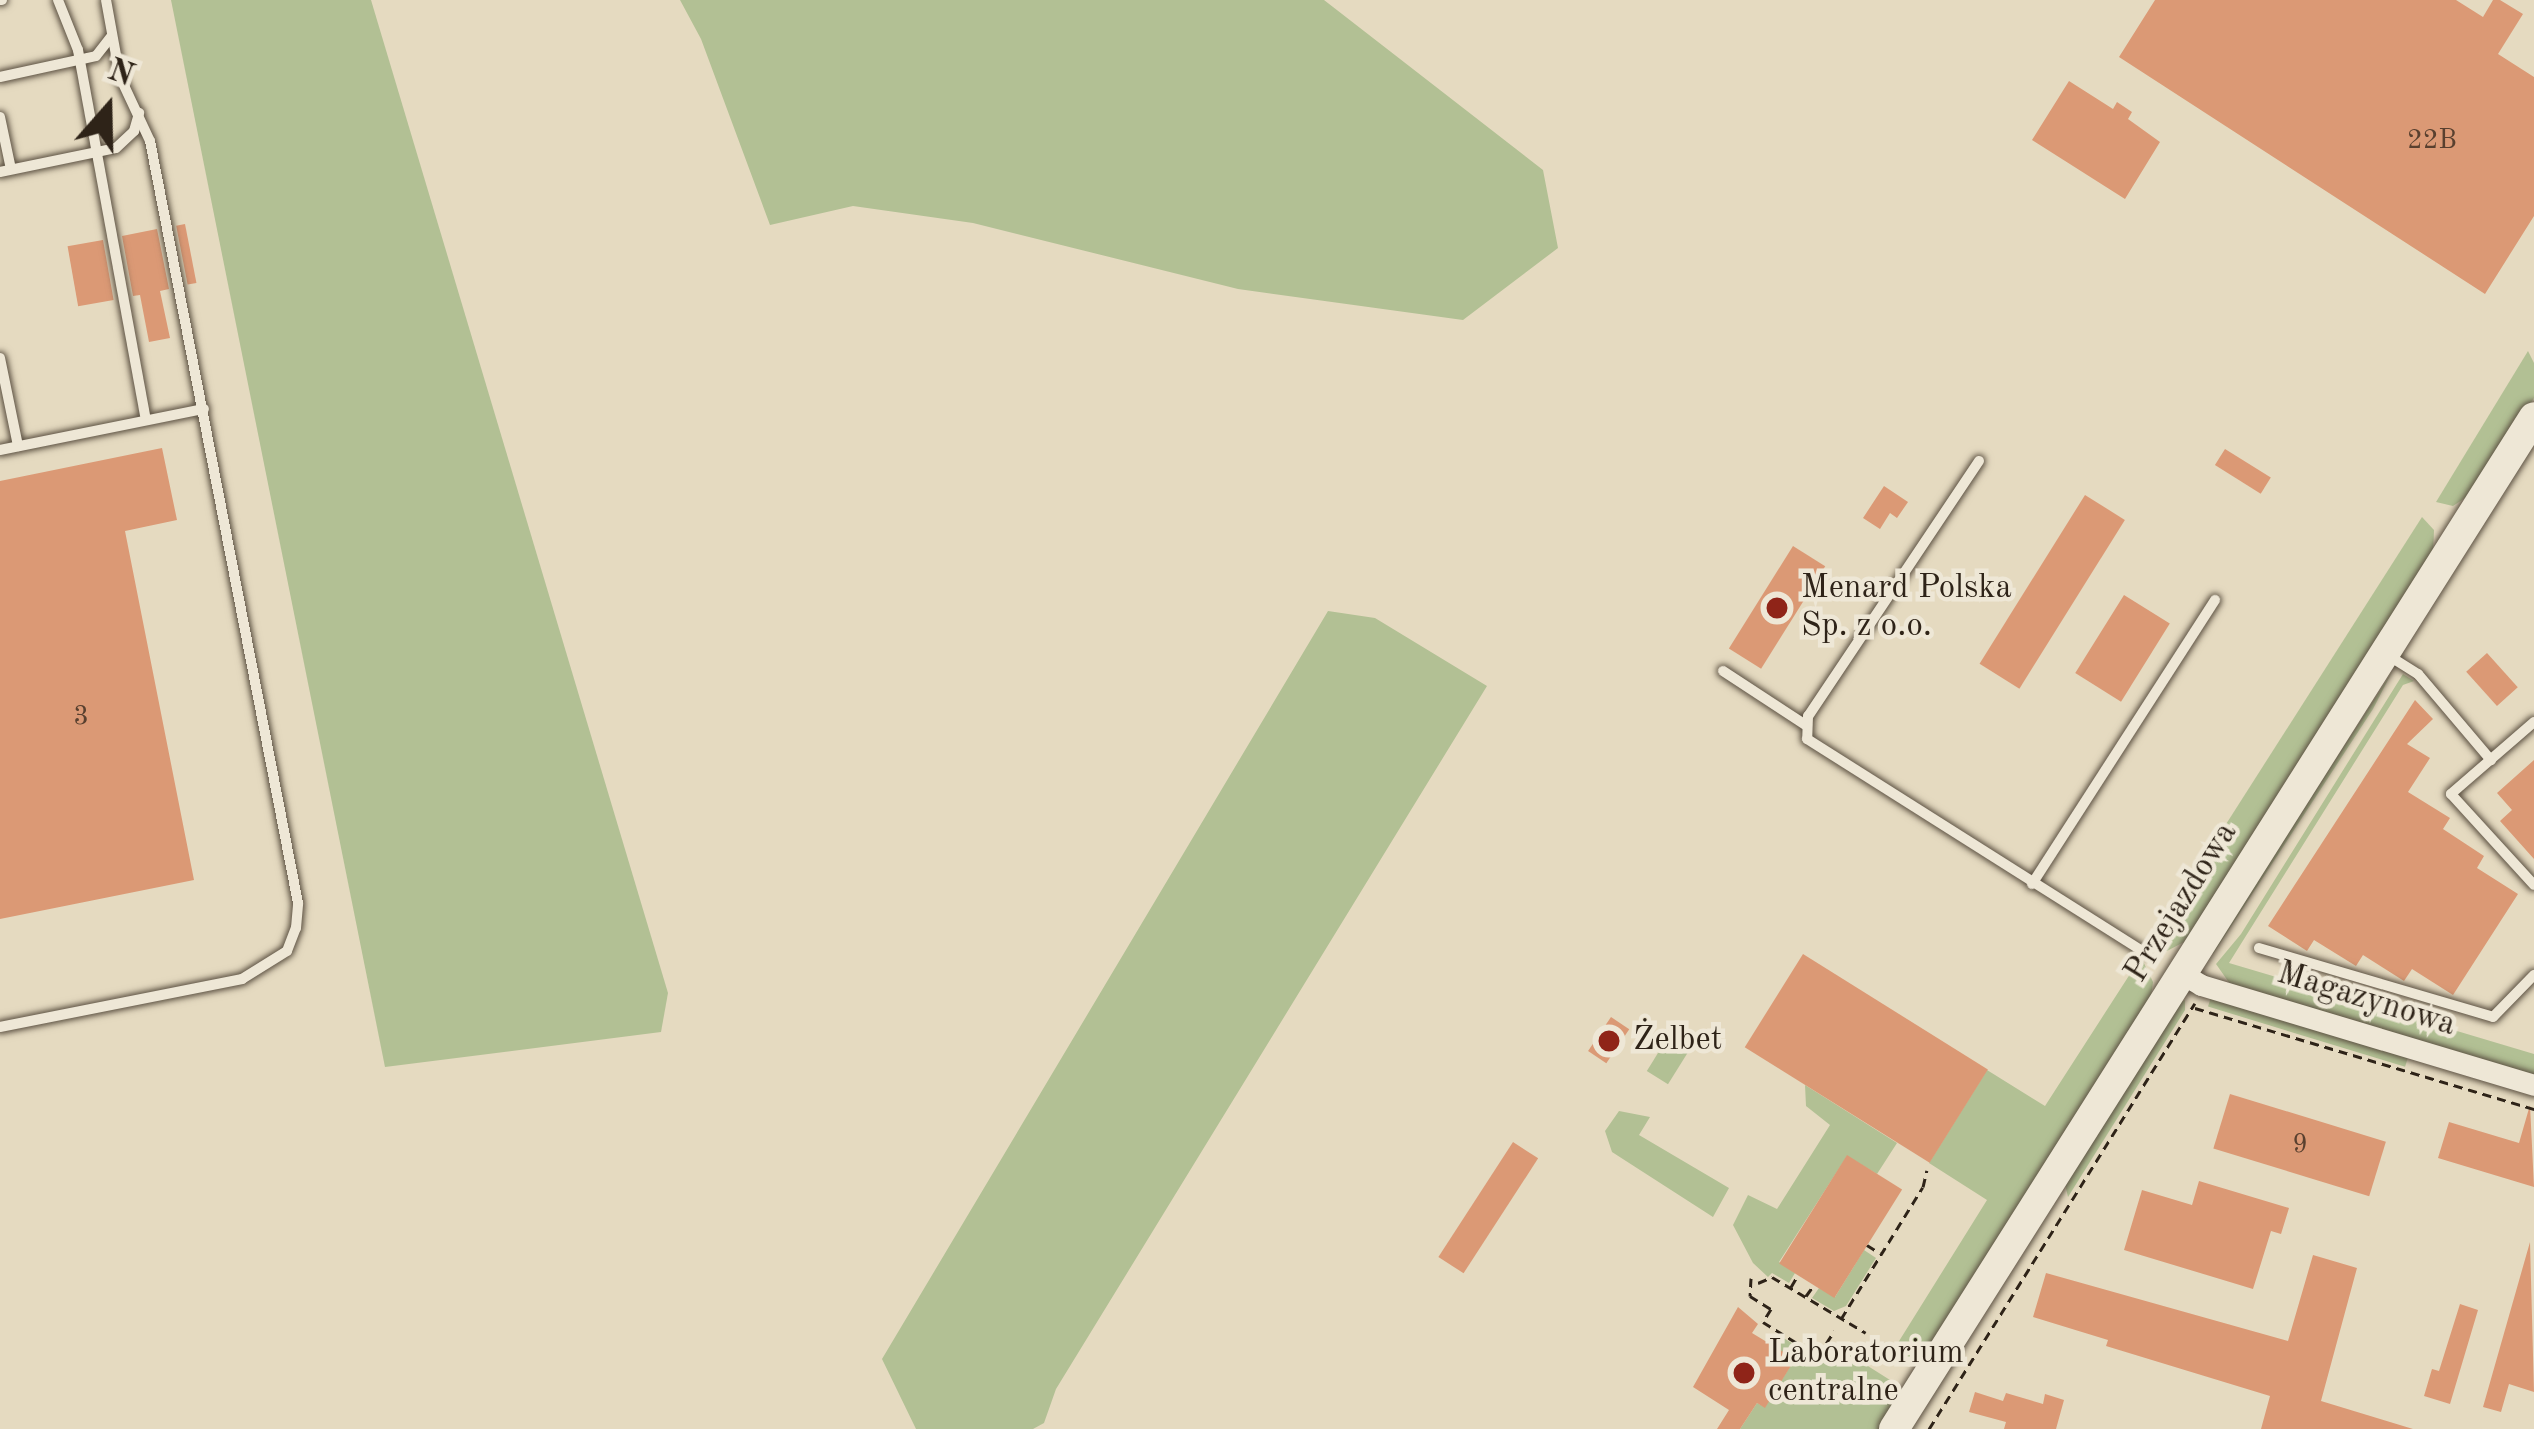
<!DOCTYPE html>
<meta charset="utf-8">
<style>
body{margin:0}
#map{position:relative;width:2534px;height:1429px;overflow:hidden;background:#e5dac0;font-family:"Old Standard TT",serif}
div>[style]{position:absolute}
.green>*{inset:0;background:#b2c094;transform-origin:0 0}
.building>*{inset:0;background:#db9975;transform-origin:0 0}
.path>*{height:3px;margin-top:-1.5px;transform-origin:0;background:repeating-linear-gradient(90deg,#2e2318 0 9px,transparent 0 15px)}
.roads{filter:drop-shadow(0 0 3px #5c5142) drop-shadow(0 0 3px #5c5142)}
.lane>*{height:10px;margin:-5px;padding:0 5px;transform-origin:5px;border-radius:5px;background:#eee7d6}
.street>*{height:21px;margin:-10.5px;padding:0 10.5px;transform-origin:10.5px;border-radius:10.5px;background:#eee7d6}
.secondary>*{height:30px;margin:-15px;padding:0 15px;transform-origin:15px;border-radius:15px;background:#eee7d6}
.dots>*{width:33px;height:33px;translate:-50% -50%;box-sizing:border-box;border:6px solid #eee7d6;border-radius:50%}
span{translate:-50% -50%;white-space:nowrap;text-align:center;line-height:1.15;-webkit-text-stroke:9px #eee7d6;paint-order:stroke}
.number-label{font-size:27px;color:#59402f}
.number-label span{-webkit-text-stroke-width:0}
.poi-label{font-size:33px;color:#2e2318}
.left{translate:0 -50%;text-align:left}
.street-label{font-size:33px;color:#2e2318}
.north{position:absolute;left:48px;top:48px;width:120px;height:120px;-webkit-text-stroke:9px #eee7d6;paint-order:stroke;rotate:20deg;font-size:33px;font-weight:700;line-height:48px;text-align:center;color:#2e2318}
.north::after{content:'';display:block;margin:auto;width:42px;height:54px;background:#2e2318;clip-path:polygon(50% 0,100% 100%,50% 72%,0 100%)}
</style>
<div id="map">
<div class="green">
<div style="clip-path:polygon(171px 0,371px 0,668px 993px,661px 1032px,385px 1067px)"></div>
<div style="clip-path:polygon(680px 0,1324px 0,1543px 170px,1558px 248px,1463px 320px,1238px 289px,973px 223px,853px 206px,770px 225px,701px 39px)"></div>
<div style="clip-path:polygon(2528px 351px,2534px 363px,2534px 398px,2474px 492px,2453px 506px,2436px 502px)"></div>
<div style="clip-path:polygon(2422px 517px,2434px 530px,2433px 555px,2184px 942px,2167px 951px,2147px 948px)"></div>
<div style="clip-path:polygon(1328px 611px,1375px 618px,1487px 686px,1056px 1389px,1044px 1423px,1033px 1429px,916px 1429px,882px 1359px)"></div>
<div style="clip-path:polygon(2392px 672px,2373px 709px,2213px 954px,2211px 951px)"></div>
<div style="clip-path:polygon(2403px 674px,2414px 681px,2403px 685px,2229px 963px,2534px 1054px,2534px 1078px,2230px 984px,2216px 964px,2241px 934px)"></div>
<div style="clip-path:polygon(2141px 957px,2153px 982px,2151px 997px,1931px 1349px,1908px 1360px,1891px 1354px,1987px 1200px,1929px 1163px,1987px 1070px,2045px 1106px)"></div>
<div style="left:2211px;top:997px;width:206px;height:10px;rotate:17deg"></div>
<div style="clip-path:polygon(2185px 1000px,2185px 1010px,2068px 1197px,2065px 1184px,2174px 1006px)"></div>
<div style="left:1668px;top:1037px;width:25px;height:40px;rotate:32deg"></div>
<div style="clip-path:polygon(1805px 1085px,1897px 1143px,1877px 1174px,1847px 1156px,1779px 1262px,1795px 1273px,1789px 1283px,1772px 1273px,1768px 1277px,1753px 1263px,1733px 1225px,1748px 1195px,1777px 1209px,1830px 1125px,1806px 1106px)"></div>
<div style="clip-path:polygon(1619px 1111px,1650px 1117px,1639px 1135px,1729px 1188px,1713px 1217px,1612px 1152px,1605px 1131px)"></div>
<div style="clip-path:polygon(1864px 1250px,1876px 1258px,1846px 1306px,1834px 1311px,1812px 1298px,1819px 1288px,1835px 1297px)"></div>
<div style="clip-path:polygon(1780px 1336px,1819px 1359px,1830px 1342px,1890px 1380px,1895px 1404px,1883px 1429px,1740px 1429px,1757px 1403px,1765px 1407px,1794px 1360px,1773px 1346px)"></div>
</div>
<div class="building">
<div style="clip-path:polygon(2155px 0,2456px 0,2483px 17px,2493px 0,2500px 0,2523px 14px,2498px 54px,2534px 77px,2534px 216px,2485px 294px,2119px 57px)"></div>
<div style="clip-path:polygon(2069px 81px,2113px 109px,2117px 102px,2132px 112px,2128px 119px,2160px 142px,2125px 199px,2032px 140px)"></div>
<div style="left:185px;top:224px;width:60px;height:9px;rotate:79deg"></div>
<div style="clip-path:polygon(157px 229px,169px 289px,160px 291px,170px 338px,149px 342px,140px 295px,133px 296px,122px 236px)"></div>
<div style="left:103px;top:240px;width:61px;height:36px;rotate:80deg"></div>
<div style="clip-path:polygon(162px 448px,177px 520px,125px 531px,194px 880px,0 919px,0 481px)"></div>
<div style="left:2225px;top:449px;width:54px;height:19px;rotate:32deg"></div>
<div style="clip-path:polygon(1884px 486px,1908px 502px,1897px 518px,1890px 513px,1880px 529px,1863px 518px)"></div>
<div style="left:2085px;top:495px;width:47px;height:199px;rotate:32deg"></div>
<div style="left:1793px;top:546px;width:38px;height:121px;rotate:32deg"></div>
<div style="left:2124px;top:595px;width:54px;height:92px;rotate:32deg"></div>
<div style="left:2487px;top:653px;width:46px;height:28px;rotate:48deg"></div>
<div style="clip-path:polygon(2415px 700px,2433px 719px,2407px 744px,2430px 758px,2408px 792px,2450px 818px,2443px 829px,2484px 856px,2477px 868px,2518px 894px,2453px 995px,2412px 969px,2404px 981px,2363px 955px,2356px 966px,2314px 940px,2307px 951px,2268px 926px)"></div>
<div style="clip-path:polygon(2534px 760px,2534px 859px,2500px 821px,2512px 810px,2497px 793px)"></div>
<div style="left:1803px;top:954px;width:218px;height:110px;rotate:32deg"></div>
<div style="left:1611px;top:1017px;width:22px;height:41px;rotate:34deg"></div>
<div style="left:2230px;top:1094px;width:163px;height:57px;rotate:17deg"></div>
<div style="clip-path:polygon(2530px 1105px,2534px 1187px,2438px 1158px,2449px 1122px,2519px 1143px)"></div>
<div style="left:1513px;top:1142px;width:30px;height:137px;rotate:33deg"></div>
<div style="left:1847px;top:1155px;width:65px;height:128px;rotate:32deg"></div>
<div style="clip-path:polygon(2199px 1181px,2289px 1208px,2281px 1234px,2271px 1231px,2253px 1289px,2124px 1250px,2142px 1190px,2192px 1205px)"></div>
<div style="clip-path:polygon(2530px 1242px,2534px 1392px,2509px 1384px,2501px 1412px,2483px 1407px)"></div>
<div style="clip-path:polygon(2313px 1255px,2357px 1268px,2321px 1401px,2413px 1429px,2261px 1429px,2270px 1396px,2106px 1346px,2108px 1340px,2033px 1317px,2046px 1273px,2288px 1341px)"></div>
<div style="clip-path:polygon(2460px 1304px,2478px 1310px,2450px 1404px,2424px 1396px,2432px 1369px,2439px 1371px)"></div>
<div style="clip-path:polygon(1738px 1307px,1758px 1324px,1752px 1333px,1795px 1359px,1765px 1408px,1757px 1403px,1740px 1429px,1717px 1429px,1729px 1410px,1693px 1387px)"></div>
<div style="clip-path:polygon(1975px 1392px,2003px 1401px,2006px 1393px,2043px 1404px,2045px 1394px,2064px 1400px,2056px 1429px,2004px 1429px,2006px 1422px,1969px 1412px)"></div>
</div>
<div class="path">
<div style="left:2195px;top:1008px;width:354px;rotate:16.6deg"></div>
<div style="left:1867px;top:1245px;width:15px;rotate:32deg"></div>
<div style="left:1751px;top:1278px;width:18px;rotate:93deg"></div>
<div style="left:1750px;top:1296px;width:25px;rotate:32deg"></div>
<div style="left:1771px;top:1309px;width:15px;rotate:122deg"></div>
<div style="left:1763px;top:1322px;width:65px;rotate:31.7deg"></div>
<div style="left:1818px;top:1356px;width:30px;rotate:-57deg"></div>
<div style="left:1758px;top:1283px;width:15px;rotate:-23deg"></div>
<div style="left:1772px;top:1277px;width:109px;rotate:30.8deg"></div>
<div style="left:1791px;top:1287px;width:14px;rotate:-60deg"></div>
<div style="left:1806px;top:1296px;width:14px;rotate:-54deg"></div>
<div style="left:1841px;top:1319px;width:155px;rotate:-58.2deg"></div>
<div style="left:1923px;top:1187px;width:17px;rotate:-77deg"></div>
<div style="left:1929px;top:1429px;width:502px;rotate:-58.02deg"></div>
</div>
<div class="roads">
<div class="lane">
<div style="left:0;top:0;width:2px"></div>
<div style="left:58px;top:0;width:54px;rotate:68.2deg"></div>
<div style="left:78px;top:50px;width:376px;rotate:79.6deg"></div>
<div style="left:0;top:77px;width:98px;rotate:-12.3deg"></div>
<div style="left:96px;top:56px;width:24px;rotate:-52deg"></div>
<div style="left:0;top:117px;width:53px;rotate:78.1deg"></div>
<div style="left:0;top:172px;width:118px;rotate:-11.7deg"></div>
<div style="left:116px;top:148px;width:25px;rotate:-43deg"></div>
<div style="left:134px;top:131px;width:19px;rotate:-74deg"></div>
<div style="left:0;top:358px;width:90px;rotate:78.4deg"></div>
<div style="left:0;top:450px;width:208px;rotate:-11.4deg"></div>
<div style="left:1979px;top:461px;width:307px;rotate:123.8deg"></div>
<div style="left:1808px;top:716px;width:23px;rotate:92deg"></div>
<div style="left:1807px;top:739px;width:399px;rotate:32.3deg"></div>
<div style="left:2386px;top:654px;width:38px;rotate:32deg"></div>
<div style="left:2418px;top:674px;width:113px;rotate:49.7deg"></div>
<div style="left:1723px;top:671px;width:100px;rotate:33.2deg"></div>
<div style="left:2534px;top:722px;width:110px;rotate:139.1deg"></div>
<div style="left:2451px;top:794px;width:123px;rotate:47.6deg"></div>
<div style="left:2032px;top:884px;width:338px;rotate:-57.2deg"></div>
<div style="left:2259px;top:948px;width:244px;rotate:16.4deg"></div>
<div style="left:2493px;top:1017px;width:59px;rotate:-45.7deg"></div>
<div style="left:0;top:1027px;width:247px;rotate:-11.2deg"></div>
<div style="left:242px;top:979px;width:53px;rotate:-31.9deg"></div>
<div style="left:287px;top:951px;width:25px;rotate:-69deg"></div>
<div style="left:296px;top:928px;width:25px;rotate:-85deg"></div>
<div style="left:298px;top:903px;width:776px;rotate:-100.99deg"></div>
<div style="left:150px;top:141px;width:71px;rotate:-115.1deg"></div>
<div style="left:120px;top:77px;width:78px;rotate:-100.3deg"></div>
</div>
<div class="street">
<div style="left:2181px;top:973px;width:23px;rotate:31deg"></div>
<div style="left:2201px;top:985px;width:348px;rotate:16.7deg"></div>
</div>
<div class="secondary">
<div style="left:1894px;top:1429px;width:1197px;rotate:-57.69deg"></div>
</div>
</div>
<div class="dots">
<div style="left:1777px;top:608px;background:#8f2418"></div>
<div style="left:1609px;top:1041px;background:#8f2418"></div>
<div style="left:1744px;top:1373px;background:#8f2418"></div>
</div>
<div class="number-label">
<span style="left:2432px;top:141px">22B</span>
<span style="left:81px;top:717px">3</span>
<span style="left:2300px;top:1145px">9</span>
</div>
<div class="poi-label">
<span class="left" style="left:1801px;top:608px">Menard Polska<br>Sp. z o.o.</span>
<span class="left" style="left:1633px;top:1041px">Żelbet</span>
<span class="left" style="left:1768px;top:1373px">Laboratorium<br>centralne</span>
</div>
<div class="street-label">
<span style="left:2182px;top:903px;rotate:-58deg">Przejazdowa</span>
<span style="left:2366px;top:1000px;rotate:17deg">Magazynowa</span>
</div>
<div class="north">N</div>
</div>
